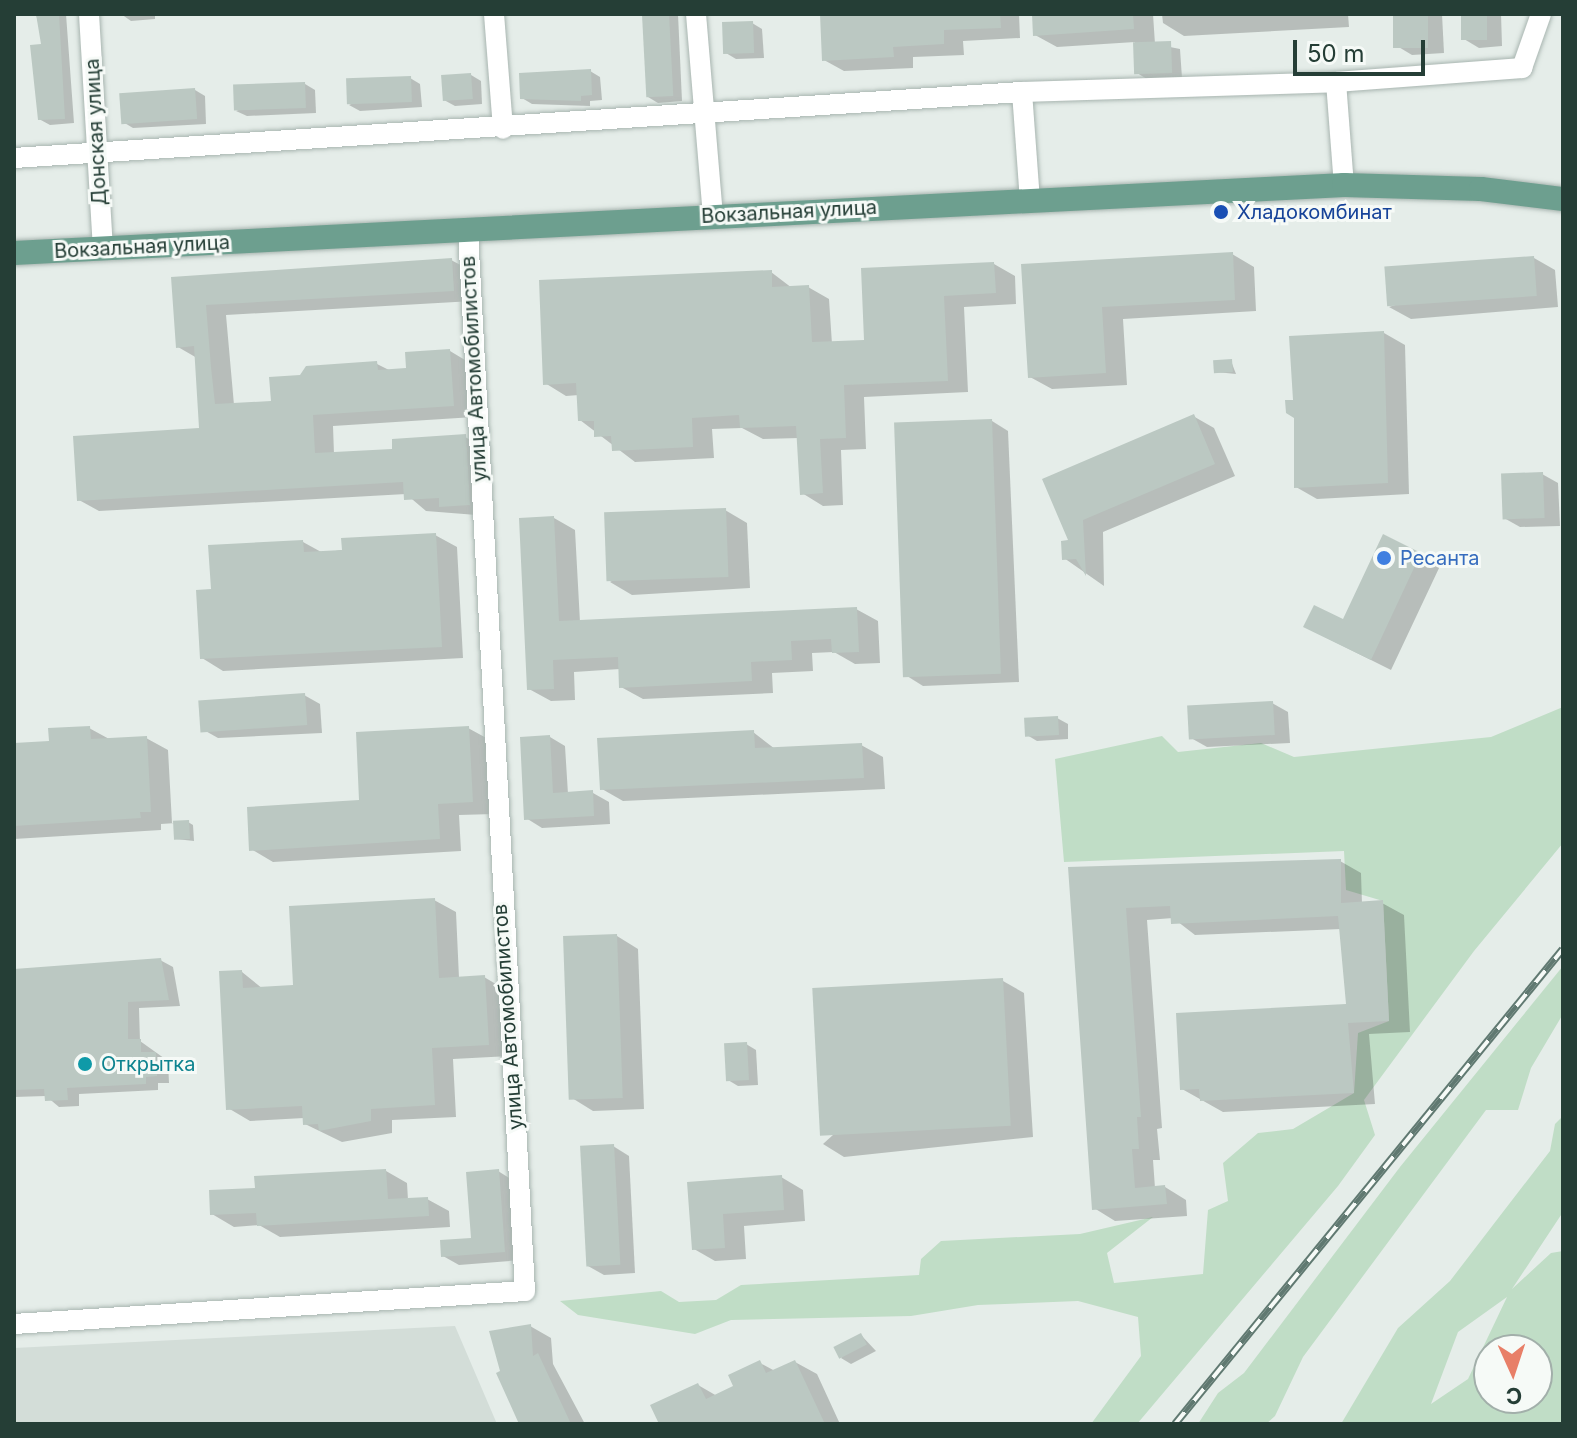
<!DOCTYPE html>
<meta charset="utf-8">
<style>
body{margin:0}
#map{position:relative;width:1577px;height:1438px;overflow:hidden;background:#e5ede9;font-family:Inter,sans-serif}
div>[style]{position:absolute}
.built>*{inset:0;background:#d3ddd8}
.green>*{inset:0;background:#c0ddc6}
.shadow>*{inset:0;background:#0003}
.building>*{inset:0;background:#bbc8c2;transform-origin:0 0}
.roads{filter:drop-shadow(0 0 2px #a8b5b0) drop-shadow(0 0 2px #a8b5b0)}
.minor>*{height:20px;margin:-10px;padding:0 10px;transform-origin:10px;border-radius:10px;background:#fff}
.major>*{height:24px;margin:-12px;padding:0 12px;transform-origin:12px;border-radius:12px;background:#6d9f8f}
.rail>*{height:8px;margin-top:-4px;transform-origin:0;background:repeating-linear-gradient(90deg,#f6faf7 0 15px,#607971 0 30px);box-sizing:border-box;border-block:2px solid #607971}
.dots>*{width:22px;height:22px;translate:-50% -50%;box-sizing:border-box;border:4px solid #f6faf7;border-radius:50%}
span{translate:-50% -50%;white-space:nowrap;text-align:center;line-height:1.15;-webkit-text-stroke:6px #f6faf7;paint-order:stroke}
.street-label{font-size:20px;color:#253e36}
.transit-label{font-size:20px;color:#164399}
.left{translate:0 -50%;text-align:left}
.shop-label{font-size:20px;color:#366cbe}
.culture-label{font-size:20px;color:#0d838f}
.frame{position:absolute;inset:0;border:16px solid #253e36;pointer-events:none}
.north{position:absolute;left:1473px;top:1334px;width:80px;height:80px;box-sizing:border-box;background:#f6faf7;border:2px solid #a2afaa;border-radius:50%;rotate:177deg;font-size:22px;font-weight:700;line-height:32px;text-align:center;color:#253e36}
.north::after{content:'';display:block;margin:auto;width:28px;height:36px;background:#e87f68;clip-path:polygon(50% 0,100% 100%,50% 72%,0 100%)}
.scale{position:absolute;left:1293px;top:40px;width:132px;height:36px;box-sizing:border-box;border:4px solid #253e36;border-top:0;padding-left:10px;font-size:24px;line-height:28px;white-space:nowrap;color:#253e36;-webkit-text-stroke:6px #f6faf7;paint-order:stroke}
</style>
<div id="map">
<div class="built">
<div style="clip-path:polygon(455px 1326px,497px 1424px,14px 1424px,14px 1348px)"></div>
</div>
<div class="green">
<div style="clip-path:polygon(1563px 707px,1563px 843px,1474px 951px,1364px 1100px,1375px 1135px,1338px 1186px,1137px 1424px,1091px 1424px,1141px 1356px,1138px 1317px,1078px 1301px,978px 1305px,911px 1316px,731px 1320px,695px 1334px,578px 1315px,560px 1301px,661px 1291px,679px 1302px,716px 1300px,741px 1285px,919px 1275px,921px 1259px,941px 1241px,1080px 1234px,1153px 1217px,1107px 1253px,1114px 1283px,1203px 1274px,1208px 1210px,1228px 1201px,1223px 1163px,1258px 1133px,1293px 1129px,1354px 1093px,1358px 1033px,1389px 1021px,1383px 901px,1346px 890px,1344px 851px,1064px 862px,1055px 759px,1162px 736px,1178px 752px,1261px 743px,1294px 757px,1491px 737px)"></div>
<div style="clip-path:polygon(1563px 966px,1563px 1014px,1531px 1068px,1518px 1110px,1486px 1110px,1303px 1357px,1275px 1416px,1266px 1424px,1198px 1424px,1218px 1393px,1244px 1373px,1400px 1167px)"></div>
<div style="clip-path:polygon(evenodd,1563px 1116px,1563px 1212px,1512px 1289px,1551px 1253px,1563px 1251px,1563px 1424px,1341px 1424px,1398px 1328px,1450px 1281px,1496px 1221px,1550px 1151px,1555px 1124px,1563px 1116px,1507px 1297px,1468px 1379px,1431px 1404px,1458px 1332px,1507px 1297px,1563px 1116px,1489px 1350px,1537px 1350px,1537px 1398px,1489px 1398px,1489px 1350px)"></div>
</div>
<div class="shadow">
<div style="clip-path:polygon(36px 14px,66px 14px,74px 123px,50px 125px,39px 119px,44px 46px)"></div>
<div style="clip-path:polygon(121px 14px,155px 14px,155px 19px,131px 21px)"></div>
<div style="clip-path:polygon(644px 14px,678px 14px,682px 101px,658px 103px,648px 97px)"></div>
<div style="clip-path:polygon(822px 14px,1019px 14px,1020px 38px,963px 41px,964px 55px,913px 57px,913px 68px,844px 71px,824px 60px)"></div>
<div style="clip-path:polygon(1034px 14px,1153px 14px,1155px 44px,1180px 49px,1182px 78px,1147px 79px,1137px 73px,1135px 42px,1057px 47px,1035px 35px)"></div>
<div style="clip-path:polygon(1162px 14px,1348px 14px,1349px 27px,1184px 36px,1163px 23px)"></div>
<div style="clip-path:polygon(1395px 14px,1442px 14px,1444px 53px,1412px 55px,1397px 46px)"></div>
<div style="clip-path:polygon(1463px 14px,1501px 14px,1502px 46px,1479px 48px,1464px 39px)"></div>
<div style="clip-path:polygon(752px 23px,762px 29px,764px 58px,736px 59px,726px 53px)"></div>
<div style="clip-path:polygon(590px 71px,600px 77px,602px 100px,590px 101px,590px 106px,532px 104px,522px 98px)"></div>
<div style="clip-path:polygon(471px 75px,481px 81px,482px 104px,455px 106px,444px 100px)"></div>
<div style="clip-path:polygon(410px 78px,420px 84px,422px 107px,360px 111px,349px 105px)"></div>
<div style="clip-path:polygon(305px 84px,315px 90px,316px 113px,247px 116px,236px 111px)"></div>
<div style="clip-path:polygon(195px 90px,205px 96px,206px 124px,133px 128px,123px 122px)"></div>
<div style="clip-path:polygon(1232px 254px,1254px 267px,1256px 311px,1123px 319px,1127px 385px,1052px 389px,1030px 377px,1024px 266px)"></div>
<div style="clip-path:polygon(1534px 258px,1555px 270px,1558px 307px,1411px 319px,1389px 307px)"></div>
<div style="clip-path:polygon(451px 260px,472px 271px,473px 301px,226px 315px,234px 405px,273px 403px,301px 377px,377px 364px,391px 371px,408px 370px,450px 351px,470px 363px,474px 417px,333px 426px,334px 454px,395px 451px,465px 437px,486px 448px,489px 516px,426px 511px,406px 494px,99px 511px,79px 500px,201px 430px,197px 358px,178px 347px,173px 278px)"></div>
<div style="clip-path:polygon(994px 264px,1015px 276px,1016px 304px,964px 307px,968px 392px,864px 397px,866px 449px,841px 450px,843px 505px,823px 506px,802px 493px,799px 438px,763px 439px,742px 428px,712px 429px,714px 458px,635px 462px,580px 420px,579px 395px,566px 396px,545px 383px,771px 272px,792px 288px,808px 287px,829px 299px,832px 344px,867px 342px)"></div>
<div style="clip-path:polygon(1384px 333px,1405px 345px,1409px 494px,1317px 499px,1296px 487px,1295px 402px)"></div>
<div style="clip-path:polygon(1231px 361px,1236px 374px,1216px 372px)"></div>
<div style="clip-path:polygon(1193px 416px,1214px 428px,1235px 476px,1103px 532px,1104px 586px,1064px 558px,1071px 542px,1045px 480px)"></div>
<div style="clip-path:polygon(992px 421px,1008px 431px,1019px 682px,923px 686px,907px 676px)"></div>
<div style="clip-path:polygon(1542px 474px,1558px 483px,1560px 526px,1520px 527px,1504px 518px)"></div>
<div style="clip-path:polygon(725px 510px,747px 523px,750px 588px,632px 595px,610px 582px)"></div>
<div style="clip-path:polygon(554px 518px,575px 530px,580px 622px,856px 609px,878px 621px,880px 663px,855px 664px,834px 652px,812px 653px,813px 671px,772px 673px,773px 693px,643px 699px,621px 687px,620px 669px,574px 672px,575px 700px,551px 701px,529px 689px)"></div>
<div style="clip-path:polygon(435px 535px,457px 547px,463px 658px,223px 671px,202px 658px,303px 542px,323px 553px)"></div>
<div style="clip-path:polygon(1384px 537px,1440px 566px,1391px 670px,1325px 637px,1344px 622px)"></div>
<div style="clip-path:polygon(304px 695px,320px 704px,322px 733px,218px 738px,202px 729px)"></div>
<div style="clip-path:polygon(1272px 703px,1288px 712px,1290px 743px,1207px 747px,1191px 738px)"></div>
<div style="clip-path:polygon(1057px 718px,1068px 724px,1068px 739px,1037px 741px,1027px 735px)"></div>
<div style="clip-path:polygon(89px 728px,111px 740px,146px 738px,168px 750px,172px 823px,188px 822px,193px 825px,194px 841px,176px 839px,176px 823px,161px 824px,161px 830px,14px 839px,14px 745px,51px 743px)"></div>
<div style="clip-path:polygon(468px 728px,490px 740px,494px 814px,459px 815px,461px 851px,273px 862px,251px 849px,361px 802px)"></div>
<div style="clip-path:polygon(753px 732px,775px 749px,861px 745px,883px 757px,885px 789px,623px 801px,602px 789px)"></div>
<div style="clip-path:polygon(550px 737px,565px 746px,568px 794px,593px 793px,609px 802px,610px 824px,542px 828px,526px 818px)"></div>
<div style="clip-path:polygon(1340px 861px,1361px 873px,1362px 904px,1382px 903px,1404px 915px,1410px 1032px,1369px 1034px,1375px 1104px,1223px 1112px,1182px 1089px,1348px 1006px,1341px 929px,1195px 935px,1173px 918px,1147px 920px,1162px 1128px,1157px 1129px,1160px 1160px,1153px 1160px,1155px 1188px,1165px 1187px,1186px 1200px,1187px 1216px,1115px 1221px,1094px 1208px,1070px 869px)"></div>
<div style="clip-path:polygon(434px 900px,456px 912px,459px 978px,484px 977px,506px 990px,510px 1056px,453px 1059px,456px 1117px,392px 1120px,392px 1133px,342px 1142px,305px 1124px,304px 1118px,250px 1121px,228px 1108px,242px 972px,263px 989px,295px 987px)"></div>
<div style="clip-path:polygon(617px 936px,638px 949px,644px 1109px,593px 1111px,572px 1098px)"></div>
<div style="clip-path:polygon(160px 960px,173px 967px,180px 1006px,139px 1008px,140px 1041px,168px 1061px,169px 1083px,158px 1083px,158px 1090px,79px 1094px,79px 1106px,59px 1107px,46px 1096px,14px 1097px,14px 970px)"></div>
<div style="clip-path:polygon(1003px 981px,1024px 993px,1033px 1137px,844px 1157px,823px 1144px)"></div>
<div style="clip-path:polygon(746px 1044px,756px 1050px,758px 1085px,738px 1086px,728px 1080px)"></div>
<div style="clip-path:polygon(613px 1146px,629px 1156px,635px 1273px,604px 1275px,588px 1266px)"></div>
<div style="clip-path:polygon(386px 1171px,407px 1183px,408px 1200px,427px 1199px,449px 1211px,450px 1227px,280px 1237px,259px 1225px,234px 1227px,212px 1214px,257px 1190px)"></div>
<div style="clip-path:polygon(498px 1171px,514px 1181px,521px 1260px,459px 1265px,443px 1256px,473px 1239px)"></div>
<div style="clip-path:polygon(781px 1177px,803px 1190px,805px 1221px,744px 1226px,746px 1259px,715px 1261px,694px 1249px,689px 1184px)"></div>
<div style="clip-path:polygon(530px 1326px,551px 1338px,553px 1364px,585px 1424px,522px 1424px,502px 1372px)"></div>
<div style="clip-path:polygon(861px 1335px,876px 1351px,851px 1364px,841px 1358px)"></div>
<div style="clip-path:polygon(795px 1362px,817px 1374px,840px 1424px,662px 1424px,698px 1385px,717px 1396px,736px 1387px,760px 1363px,775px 1371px)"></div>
</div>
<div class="building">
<div style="clip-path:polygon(36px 14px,59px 14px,65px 119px,38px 120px,30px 45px,41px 44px)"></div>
<div style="left:669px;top:14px;width:82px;height:27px;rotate:87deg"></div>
<div style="clip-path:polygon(820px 14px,1000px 14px,1001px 28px,944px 30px,944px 44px,893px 47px,894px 57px,822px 61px)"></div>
<div style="clip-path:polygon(1032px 14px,1133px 14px,1134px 29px,1033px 36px)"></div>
<div style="left:1393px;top:14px;width:35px;height:34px"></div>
<div style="left:1461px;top:14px;width:26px;height:26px"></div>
<div style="left:753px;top:21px;width:32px;height:31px;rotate:88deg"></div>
<div style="left:1171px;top:41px;width:32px;height:38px;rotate:88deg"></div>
<div style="clip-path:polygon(591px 69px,592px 95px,581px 96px,581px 101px,520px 99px,519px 73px)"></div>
<div style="left:471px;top:73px;width:26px;height:30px;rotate:86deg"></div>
<div style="left:411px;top:76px;width:26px;height:65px;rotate:88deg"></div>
<div style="left:305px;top:82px;width:26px;height:72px;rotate:88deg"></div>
<div style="left:195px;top:88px;width:31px;height:76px;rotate:86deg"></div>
<div style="clip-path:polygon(1233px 252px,1235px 300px,1102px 307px,1106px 373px,1028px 378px,1021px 264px)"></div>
<div style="left:1534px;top:256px;width:40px;height:150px;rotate:86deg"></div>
<div style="clip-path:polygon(452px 258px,454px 291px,206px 305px,211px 367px,215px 404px,271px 401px,269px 377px,300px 375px,306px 366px,377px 361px,378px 370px,406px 368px,405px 352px,450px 349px,454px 406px,313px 415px,315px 453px,392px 449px,392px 439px,466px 434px,470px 505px,439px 507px,439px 498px,404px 500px,403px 482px,77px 501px,73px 436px,199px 428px,194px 346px,176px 348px,171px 277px)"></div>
<div style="clip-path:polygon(994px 262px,996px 293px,944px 296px,948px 381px,844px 385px,846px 438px,820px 439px,823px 493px,800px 495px,796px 426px,740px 428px,739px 415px,692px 418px,693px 447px,612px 451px,611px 436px,594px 437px,594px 421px,578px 421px,576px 383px,543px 385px,539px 280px,772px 270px,772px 287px,809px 285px,812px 342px,864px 340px,861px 268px)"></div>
<div style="clip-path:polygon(1384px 331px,1388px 483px,1294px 488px,1294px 418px,1286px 413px,1285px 400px,1293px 400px,1289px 336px)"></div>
<div style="left:1232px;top:359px;width:13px;height:19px;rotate:86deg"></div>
<div style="clip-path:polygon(1194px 414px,1215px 464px,1083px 520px,1086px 576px,1076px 559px,1062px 560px,1061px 541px,1068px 540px,1042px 479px)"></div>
<div style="left:992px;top:419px;width:255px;height:98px;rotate:88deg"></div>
<div style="left:1543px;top:472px;width:46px;height:42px;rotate:88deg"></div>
<div style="left:726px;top:508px;width:69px;height:122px;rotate:88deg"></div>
<div style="clip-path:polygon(554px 516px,559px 621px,857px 607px,859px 652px,832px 653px,831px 639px,791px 641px,792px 660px,751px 662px,752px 681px,619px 688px,618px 657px,553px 660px,554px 689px,527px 690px,519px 518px)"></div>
<div style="clip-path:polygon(436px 533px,442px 647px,200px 659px,196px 590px,211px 589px,208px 545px,303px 540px,304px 552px,342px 550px,341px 538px)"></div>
<div style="clip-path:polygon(1383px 534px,1421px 553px,1371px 660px,1303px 627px,1314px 605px,1343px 619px)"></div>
<div style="left:305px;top:693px;width:32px;height:107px;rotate:86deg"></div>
<div style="left:1273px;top:701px;width:34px;height:86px;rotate:87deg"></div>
<div style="left:1058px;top:716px;width:19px;height:34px;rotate:87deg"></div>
<div style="clip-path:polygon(90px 726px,91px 739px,147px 736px,151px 812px,140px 812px,141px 818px,14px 826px,14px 743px,49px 741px,48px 728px)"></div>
<div style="clip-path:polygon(469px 726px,473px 802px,438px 804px,440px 839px,249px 851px,247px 807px,359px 800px,356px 732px)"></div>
<div style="clip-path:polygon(754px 730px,755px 748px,862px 743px,864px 778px,600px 790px,597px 738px)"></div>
<div style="clip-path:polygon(550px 735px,553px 793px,593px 790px,594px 816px,524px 820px,520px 737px)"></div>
<div style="left:189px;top:820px;width:19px;height:16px;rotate:87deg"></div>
<div style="clip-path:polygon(1341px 859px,1341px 903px,1383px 900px,1389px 1021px,1348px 1023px,1354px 1093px,1200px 1101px,1199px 1089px,1180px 1090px,1176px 1013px,1346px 1004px,1338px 916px,1171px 924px,1170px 906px,1126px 908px,1141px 1117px,1137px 1117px,1139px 1149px,1132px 1149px,1135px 1188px,1165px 1185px,1167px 1204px,1092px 1210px,1068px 867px)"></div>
<div style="clip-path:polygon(435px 898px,439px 978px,485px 975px,489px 1045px,432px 1048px,435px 1105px,371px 1109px,371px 1121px,319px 1131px,318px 1124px,303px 1125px,302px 1106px,226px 1110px,219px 971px,242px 970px,243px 988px,293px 985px,289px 906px)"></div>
<div style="left:617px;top:934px;width:164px;height:54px;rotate:88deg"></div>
<div style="clip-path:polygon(161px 958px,169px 1000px,128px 1002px,128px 1039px,141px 1039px,141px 1052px,156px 1052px,157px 1076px,146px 1077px,146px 1084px,67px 1088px,68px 1100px,45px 1101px,44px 1089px,14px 1090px,14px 969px)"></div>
<div style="left:1003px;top:978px;width:148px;height:191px;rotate:87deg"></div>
<div style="left:747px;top:1042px;width:38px;height:23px;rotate:87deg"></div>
<div style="left:614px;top:1144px;width:121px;height:34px;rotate:87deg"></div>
<div style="clip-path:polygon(386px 1169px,388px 1199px,428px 1197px,429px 1216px,257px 1226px,256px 1213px,210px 1215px,209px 1190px,255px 1188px,254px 1176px)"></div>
<div style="clip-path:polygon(499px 1169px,505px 1252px,441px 1257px,440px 1240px,471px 1238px,466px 1172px)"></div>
<div style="clip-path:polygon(782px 1175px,784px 1210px,723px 1214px,725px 1248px,692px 1250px,687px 1182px)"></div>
<div style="clip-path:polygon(531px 1324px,533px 1356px,538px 1353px,571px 1424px,519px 1424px,496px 1373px,500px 1371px,489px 1331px)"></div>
<div style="left:861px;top:1333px;width:13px;height:31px;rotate:63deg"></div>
<div style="clip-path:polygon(760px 1360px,766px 1373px,795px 1360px,825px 1424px,659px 1424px,650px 1405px,698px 1383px,706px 1399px,733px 1386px,728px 1375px)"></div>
</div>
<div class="roads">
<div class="minor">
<div style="left:89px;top:14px;width:235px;rotate:86.6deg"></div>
<div style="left:494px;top:14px;width:115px;rotate:85.5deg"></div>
<div style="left:696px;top:14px;width:202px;rotate:85.2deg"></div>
<div style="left:1336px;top:82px;width:103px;rotate:85.6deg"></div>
<div style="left:1022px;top:92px;width:110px;rotate:85.8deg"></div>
<div style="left:14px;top:158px;width:1010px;rotate:-3.75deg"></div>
<div style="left:1022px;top:92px;width:314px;rotate:-1.8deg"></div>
<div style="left:1336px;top:82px;width:187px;rotate:-4.3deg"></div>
<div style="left:1522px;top:68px;width:57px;rotate:-70.6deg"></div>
<div style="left:14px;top:1324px;width:512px;rotate:-3.69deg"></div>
<div style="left:525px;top:1291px;width:1062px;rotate:-93.08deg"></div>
</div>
<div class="major">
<div style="left:14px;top:253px;width:1332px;rotate:-2.93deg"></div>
<div style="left:1344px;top:185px;width:137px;rotate:1.7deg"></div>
<div style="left:1481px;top:189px;width:83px;rotate:7deg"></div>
</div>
</div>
<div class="rail">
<div style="left:1175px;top:1424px;width:613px;rotate:-50.76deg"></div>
</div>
<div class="dots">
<div style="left:1221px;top:212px;background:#1a4fb4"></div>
<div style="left:1384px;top:558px;background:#3f7fe0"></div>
<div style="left:85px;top:1064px;background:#0f9aa8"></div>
</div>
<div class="street-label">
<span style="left:96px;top:132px;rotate:-93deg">Донская улица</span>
<span style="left:789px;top:212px;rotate:-3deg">Вокзальная улица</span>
<span style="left:142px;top:247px;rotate:-3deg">Вокзальная улица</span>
<span style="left:474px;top:369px;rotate:-93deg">улица Автомобилистов</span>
<span style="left:508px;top:1017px;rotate:-94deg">улица Автомобилистов</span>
</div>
<div class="transit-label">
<span class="left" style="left:1237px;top:212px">Хладокомбинат</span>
</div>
<div class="shop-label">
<span class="left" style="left:1400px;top:558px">Ресанта</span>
</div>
<div class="culture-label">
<span class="left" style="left:101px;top:1064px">Открытка</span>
</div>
<div class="frame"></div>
<div class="north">С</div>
<div class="scale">50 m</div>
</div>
